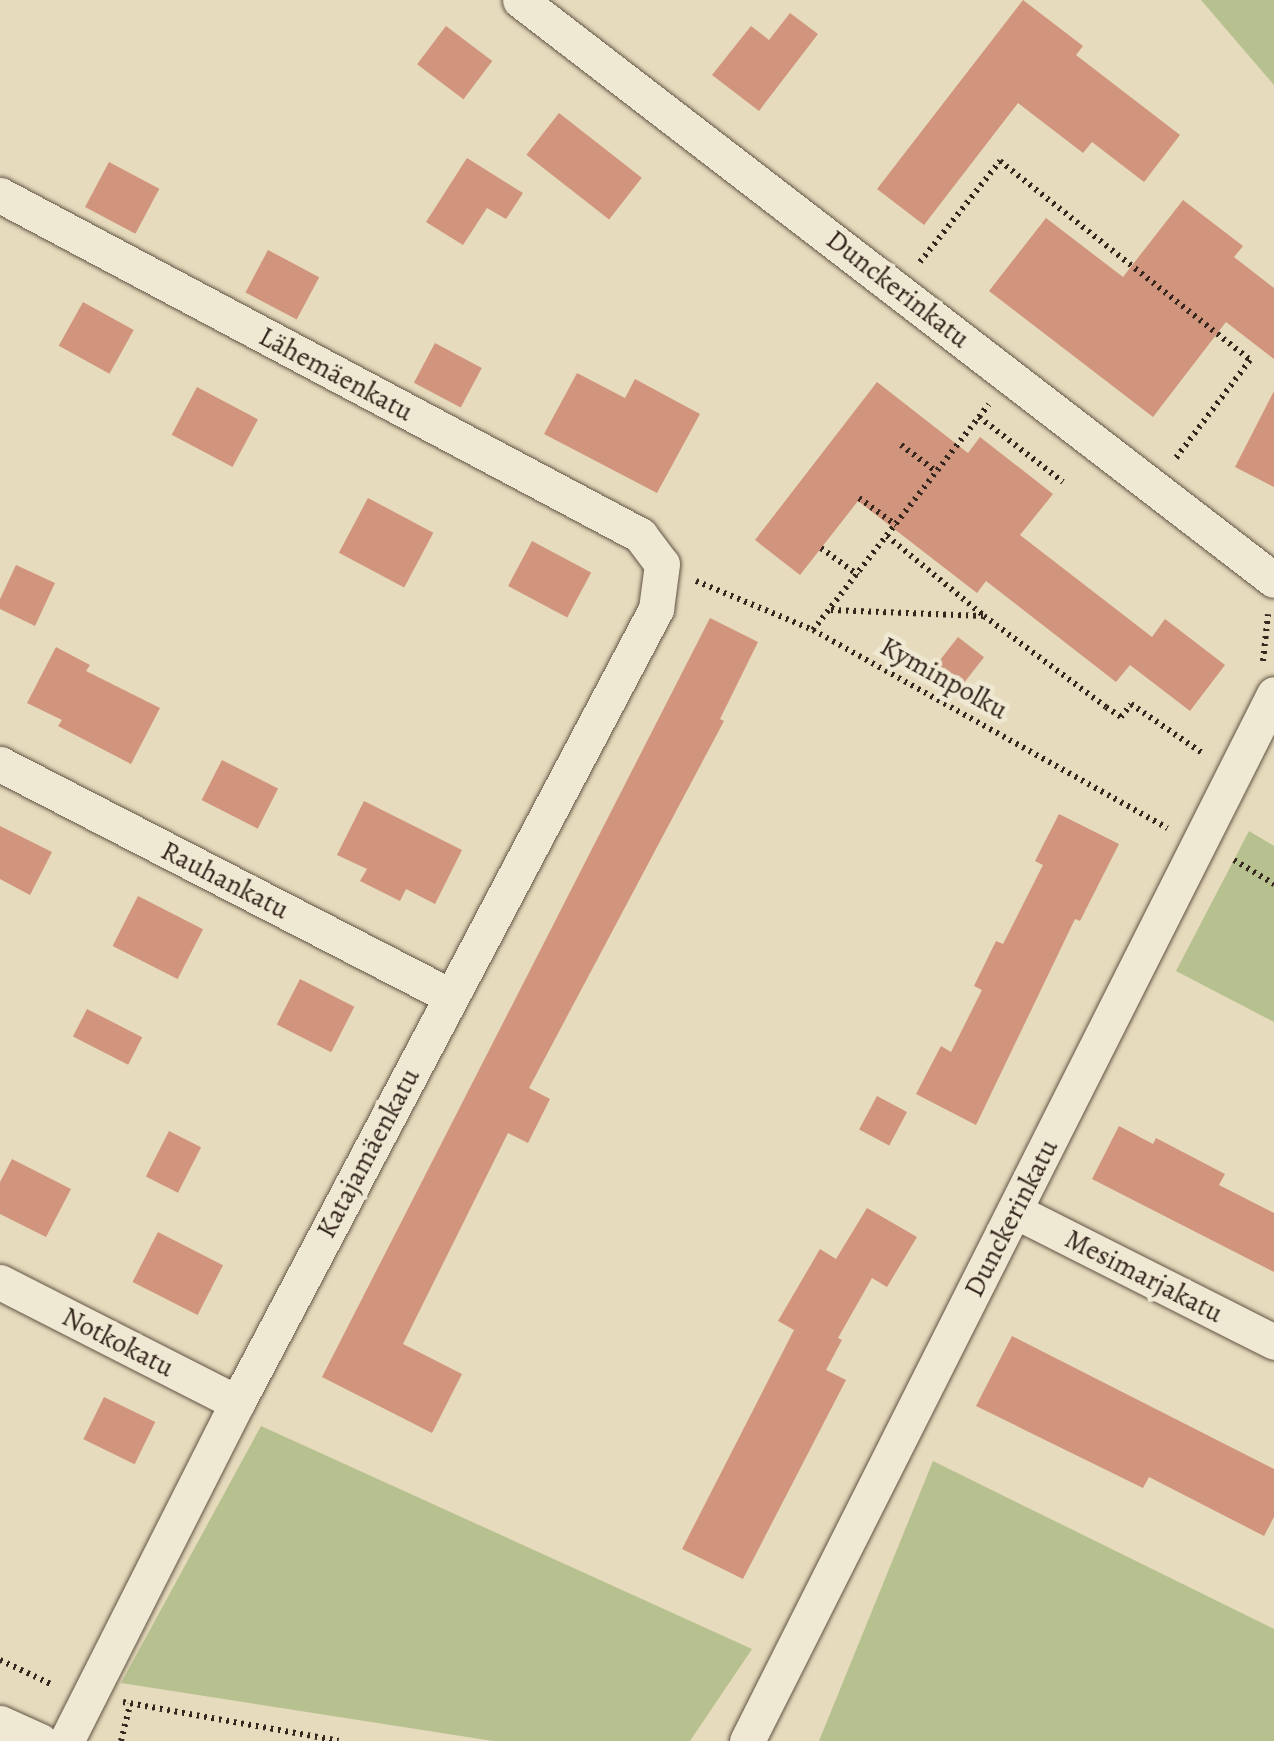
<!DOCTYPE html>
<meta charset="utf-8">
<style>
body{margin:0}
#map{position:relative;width:1274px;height:1741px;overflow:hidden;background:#e6dbbc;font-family:Alegreya,serif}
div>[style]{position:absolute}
.green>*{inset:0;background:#b7c08f}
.building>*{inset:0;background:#d1957d;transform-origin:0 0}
.path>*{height:6px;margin-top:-3px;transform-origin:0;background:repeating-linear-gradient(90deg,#36271e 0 2.5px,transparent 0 7.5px)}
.roads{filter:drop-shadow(0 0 2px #625446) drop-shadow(0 0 2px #625446)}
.minor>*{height:35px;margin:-17.5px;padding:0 17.5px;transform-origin:17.5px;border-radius:17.5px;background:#efe8d3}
span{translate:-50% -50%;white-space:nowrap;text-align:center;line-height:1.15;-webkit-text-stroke:9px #efe8d3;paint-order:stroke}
.street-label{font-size:28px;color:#36271e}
</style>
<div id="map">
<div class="green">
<div style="clip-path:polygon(1201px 0,1274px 0,1274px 85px)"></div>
<div style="clip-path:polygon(1249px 831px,1274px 846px,1274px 1022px,1176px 971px)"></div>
<div style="clip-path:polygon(261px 1426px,752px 1649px,690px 1741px,493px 1741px,121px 1683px)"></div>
<div style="clip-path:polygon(933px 1461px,1274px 1629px,1274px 1741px,819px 1741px)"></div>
</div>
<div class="building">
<div style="clip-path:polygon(1023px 0,1083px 46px,1076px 55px,1180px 135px,1144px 182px,1092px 142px,1083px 153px,1018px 103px,924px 225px,877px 189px)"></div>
<div style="clip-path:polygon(790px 13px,818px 34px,759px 111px,712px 75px,751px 26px,769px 40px)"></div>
<div style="left:446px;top:26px;width:58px;height:48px;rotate:37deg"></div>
<div style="left:559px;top:113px;width:105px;height:53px;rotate:38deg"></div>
<div style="clip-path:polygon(467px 158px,523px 193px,506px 219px,487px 208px,463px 245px,426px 222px)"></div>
<div style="left:109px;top:162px;width:57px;height:51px;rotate:28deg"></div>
<div style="clip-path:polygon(1183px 200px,1243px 246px,1234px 257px,1274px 288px,1274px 359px,1226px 322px,1153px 417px,989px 291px,1046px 218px,1123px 277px)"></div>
<div style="left:268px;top:250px;width:58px;height:48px;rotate:28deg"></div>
<div style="left:83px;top:302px;width:58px;height:50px;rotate:29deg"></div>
<div style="left:435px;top:343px;width:53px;height:45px;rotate:28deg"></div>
<div style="clip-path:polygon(577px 373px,625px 398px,635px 379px,700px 414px,657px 493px,544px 434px)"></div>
<div style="clip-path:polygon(877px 382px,968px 453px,980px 437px,1053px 494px,1020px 535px,1152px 637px,1165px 619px,1225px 665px,1190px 711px,1130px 665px,1116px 682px,986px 581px,977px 593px,858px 501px,800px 575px,755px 540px)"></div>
<div style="left:197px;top:387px;width:69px;height:54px;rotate:28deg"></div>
<div style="clip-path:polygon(1274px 391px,1274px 487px,1235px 467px)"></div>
<div style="left:368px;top:498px;width:74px;height:62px;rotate:28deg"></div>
<div style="left:532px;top:541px;width:67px;height:51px;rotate:28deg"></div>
<div style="clip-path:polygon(16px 565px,55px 583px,35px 626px,0 609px,0 599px)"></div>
<div style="clip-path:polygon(710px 618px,758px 642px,720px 719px,724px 721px,529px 1088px,550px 1099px,528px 1143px,508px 1133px,403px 1344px,462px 1374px,432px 1433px,322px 1377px)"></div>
<div style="left:958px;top:637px;width:33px;height:38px;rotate:38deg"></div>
<div style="clip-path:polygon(56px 647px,90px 665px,86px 671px,160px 708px,131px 764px,58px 726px,62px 720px,27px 703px)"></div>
<div style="left:222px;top:760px;width:63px;height:45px;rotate:27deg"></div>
<div style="clip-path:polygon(364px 801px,462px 850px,435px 904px,406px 889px,400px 901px,360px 881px,367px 869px,337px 855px)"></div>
<div style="clip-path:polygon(1059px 814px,1119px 844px,1080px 921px,1075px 919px,976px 1125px,916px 1094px,941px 1046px,951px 1052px,982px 990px,974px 986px,996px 941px,1003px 944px,1043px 865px,1035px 861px)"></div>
<div style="clip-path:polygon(0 826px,52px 852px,30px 895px,0 879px)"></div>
<div style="left:138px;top:896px;width:73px;height:56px;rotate:27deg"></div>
<div style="left:300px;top:979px;width:61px;height:51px;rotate:27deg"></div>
<div style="left:87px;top:1009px;width:62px;height:31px;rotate:27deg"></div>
<div style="left:877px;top:1096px;width:34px;height:38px;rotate:28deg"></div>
<div style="clip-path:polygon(1119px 1126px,1153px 1144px,1156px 1138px,1225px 1174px,1219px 1185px,1274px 1213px,1274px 1272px,1092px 1179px)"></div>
<div style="left:169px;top:1131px;width:36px;height:51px;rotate:27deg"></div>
<div style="clip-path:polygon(12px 1159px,71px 1189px,46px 1237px,0 1214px,0 1182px)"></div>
<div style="clip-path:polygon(867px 1208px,917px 1237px,887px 1287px,872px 1278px,838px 1338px,842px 1340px,826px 1370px,846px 1380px,743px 1579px,682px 1549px,794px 1330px,778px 1321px,820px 1249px,836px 1259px)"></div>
<div style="left:158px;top:1232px;width:73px;height:56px;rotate:27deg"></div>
<div style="clip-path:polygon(1012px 1336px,1274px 1469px,1274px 1517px,1264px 1536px,1149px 1477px,1143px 1488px,976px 1406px)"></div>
<div style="left:104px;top:1397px;width:57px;height:47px;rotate:26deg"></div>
</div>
<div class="path">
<div style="left:920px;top:262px;width:129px;rotate:-51.6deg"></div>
<div style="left:1000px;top:161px;width:320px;rotate:38.5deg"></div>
<div style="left:1250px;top:360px;width:124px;rotate:127.1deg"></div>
<div style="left:979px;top:417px;width:106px;rotate:37.7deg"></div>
<div style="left:901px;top:445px;width:45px;rotate:36.9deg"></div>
<div style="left:859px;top:498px;width:46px;rotate:36.1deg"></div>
<div style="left:887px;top:536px;width:126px;rotate:39.5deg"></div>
<div style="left:984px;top:616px;width:152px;rotate:36.7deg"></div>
<div style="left:1106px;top:707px;width:18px;rotate:34deg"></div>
<div style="left:1121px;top:717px;width:16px;rotate:-52deg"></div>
<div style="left:1131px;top:704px;width:86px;rotate:34.6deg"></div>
<div style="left:821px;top:548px;width:46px;rotate:36.1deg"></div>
<div style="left:696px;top:581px;width:127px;rotate:22.7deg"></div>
<div style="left:813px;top:630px;width:406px;rotate:29.2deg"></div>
<div style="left:831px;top:610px;width:152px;rotate:2.3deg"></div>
<div style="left:813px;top:630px;width:286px;rotate:-52.1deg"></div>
<div style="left:1263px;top:661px;width:47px;rotate:-83.9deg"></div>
<div style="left:1234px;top:860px;width:47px;rotate:31deg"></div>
<div style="left:0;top:1660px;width:59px;rotate:25.3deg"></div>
<div style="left:123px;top:1702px;width:219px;rotate:10.2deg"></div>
<div style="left:121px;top:1741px;width:38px;rotate:-76deg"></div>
</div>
<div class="roads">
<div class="minor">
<div style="left:520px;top:0;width:951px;rotate:37.57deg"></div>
<div style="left:0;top:195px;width:725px;rotate:27.98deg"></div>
<div style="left:640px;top:535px;width:36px;rotate:53deg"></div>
<div style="left:662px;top:564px;width:45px;rotate:97.6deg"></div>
<div style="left:656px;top:609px;width:898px;rotate:117.82deg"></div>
<div style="left:237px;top:1403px;width:379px;rotate:116.8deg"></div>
<div style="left:0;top:764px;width:506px;rotate:27.27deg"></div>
<div style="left:1015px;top:1211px;width:290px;rotate:26.8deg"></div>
<div style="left:0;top:1282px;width:266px;rotate:27deg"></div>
<div style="left:0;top:1723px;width:44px;rotate:24.2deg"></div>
<div style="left:747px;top:1741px;width:1172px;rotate:-63.28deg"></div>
</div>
</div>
<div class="street-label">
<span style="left:898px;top:289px;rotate:38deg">Dunckerinkatu</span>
<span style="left:336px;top:374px;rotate:28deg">Lähemäenkatu</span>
<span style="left:944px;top:678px;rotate:29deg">Kyminpolku</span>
<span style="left:225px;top:880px;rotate:27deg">Rauhankatu</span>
<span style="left:368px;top:1153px;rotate:-62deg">Katajamäenkatu</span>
<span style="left:1011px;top:1218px;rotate:-63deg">Dunckerinkatu</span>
<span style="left:1144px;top:1276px;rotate:27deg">Mesimarjakatu</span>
<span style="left:118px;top:1342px;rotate:27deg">Notkokatu</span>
</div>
</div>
